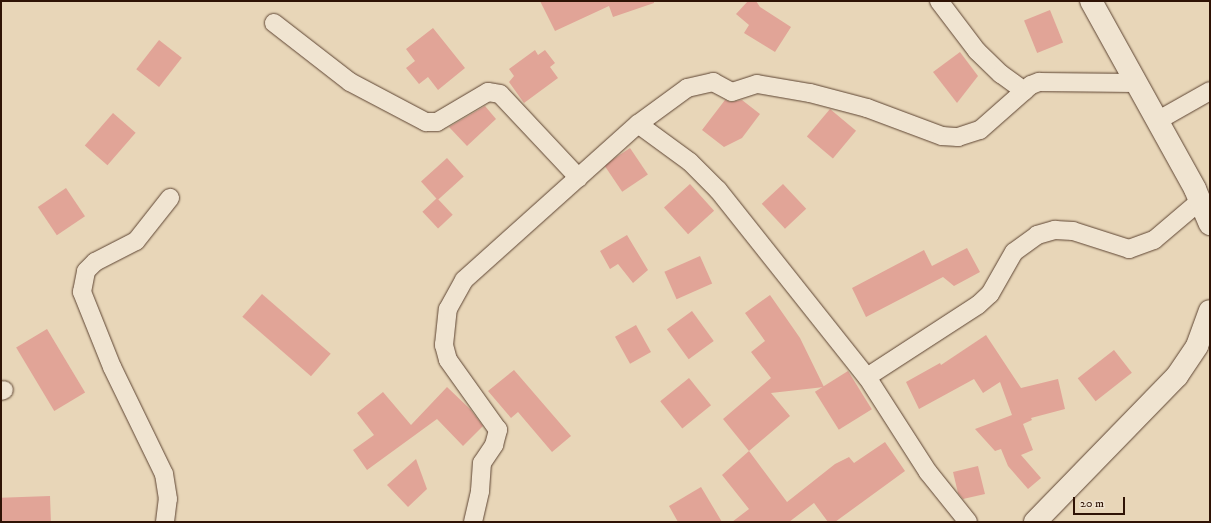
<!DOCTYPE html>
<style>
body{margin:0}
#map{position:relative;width:1211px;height:523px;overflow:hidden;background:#e8d6b8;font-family:"IM FELL DW Pica",serif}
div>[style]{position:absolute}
.building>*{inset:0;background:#e1a497;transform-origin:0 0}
.roads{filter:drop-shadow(0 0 1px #5d4432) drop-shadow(0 0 1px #5d4432)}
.minor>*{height:18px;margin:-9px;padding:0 9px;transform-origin:9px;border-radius:9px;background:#f0e4d1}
.tertiary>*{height:22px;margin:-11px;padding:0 11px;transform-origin:11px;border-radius:11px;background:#f0e4d1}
span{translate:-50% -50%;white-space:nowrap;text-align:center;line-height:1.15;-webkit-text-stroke:3.5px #f0e4d1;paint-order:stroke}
.frame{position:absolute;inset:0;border:2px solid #2f1305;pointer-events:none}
.scale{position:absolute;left:1073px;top:497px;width:52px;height:18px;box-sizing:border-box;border:2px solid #2f1305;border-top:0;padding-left:5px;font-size:12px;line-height:14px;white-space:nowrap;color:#2f1305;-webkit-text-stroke:3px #f0e4d1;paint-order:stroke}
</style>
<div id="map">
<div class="building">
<div style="clip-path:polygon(540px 1px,654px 1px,654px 3px,613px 17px,609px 6px,555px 31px)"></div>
<div style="clip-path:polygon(748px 1px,756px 1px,760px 7px,791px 27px,775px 52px,744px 33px,749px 25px,736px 14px)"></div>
<div style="left:1050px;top:10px;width:35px;height:28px;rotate:68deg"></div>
<div style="clip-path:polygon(433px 28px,465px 68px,438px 90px,428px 77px,419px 84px,406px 68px,415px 61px,406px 49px)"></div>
<div style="left:159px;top:40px;width:29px;height:37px;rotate:38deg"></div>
<div style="clip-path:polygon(535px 50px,538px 55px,545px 50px,555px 63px,550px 67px,558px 78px,524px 103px,509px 82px,514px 76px,509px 69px)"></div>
<div style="clip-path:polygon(960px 52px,978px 76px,957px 103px,933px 72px)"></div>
<div style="clip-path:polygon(725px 100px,731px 102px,742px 100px,760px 114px,742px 138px,724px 147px,702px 130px)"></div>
<div style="clip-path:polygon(485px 106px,496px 119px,467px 146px,449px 127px)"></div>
<div style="left:830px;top:109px;width:34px;height:36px;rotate:40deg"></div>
<div style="left:113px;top:113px;width:30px;height:43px;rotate:41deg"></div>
<div style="left:630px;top:148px;width:32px;height:31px;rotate:56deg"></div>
<div style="left:447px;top:158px;width:25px;height:35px;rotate:48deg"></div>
<div style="left:690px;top:184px;width:36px;height:35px;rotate:48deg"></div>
<div style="left:783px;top:184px;width:34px;height:29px;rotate:47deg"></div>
<div style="left:66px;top:188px;width:34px;height:34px;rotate:56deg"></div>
<div style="left:437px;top:198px;width:23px;height:20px;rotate:47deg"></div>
<div style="clip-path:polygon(627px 235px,648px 270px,633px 283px,618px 264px,610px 269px,600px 251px)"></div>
<div style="clip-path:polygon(967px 248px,980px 272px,954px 286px,943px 277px,866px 317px,852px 288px,924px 250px,932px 266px)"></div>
<div style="left:700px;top:256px;width:30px;height:39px;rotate:66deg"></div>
<div style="left:262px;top:294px;width:91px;height:30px;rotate:41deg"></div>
<div style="clip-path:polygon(770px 295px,800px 338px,824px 387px,771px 393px,790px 416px,749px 451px,723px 419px,771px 378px,751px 352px,765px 341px,745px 313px)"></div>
<div style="left:692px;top:311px;width:37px;height:31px;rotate:54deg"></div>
<div style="left:636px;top:325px;width:31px;height:24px;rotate:61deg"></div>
<div style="left:47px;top:329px;width:74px;height:36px;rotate:59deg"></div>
<div style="clip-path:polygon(986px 335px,1021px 388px,1058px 379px,1065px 409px,1031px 418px,1032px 420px,1023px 424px,1033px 450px,1021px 455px,1041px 478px,1028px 489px,1008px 466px,1001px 449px,995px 451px,975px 429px,1012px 415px,1000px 382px,983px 393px,974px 379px,919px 409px,906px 382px,940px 363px,941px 365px)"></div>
<div style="left:1114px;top:350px;width:29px;height:46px;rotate:52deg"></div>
<div style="clip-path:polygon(514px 370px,571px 436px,552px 452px,518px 412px,511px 418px,488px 391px)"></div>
<div style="left:848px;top:371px;width:45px;height:39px;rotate:58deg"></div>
<div style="left:689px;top:378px;width:35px;height:37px;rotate:51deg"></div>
<div style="clip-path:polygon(447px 387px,470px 409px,483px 426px,463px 446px,437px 419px,367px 470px,353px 450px,374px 435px,357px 413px,383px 392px,411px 425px)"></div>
<div style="clip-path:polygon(885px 442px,905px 471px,835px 522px,828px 522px,814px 503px,789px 522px,732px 522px,749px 509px,722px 475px,749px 451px,787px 502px,835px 464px,849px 457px,854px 463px)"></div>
<div style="clip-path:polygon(416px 459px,427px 489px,408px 507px,387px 485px)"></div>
<div style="clip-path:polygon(978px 466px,985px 494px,963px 499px,958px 493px,953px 472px)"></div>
<div style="clip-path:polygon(701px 487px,722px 522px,678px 522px,669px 506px)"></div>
<div style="left:50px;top:496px;width:26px;height:49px;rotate:88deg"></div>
</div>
<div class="roads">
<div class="minor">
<div style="left:939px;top:1px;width:63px;rotate:52.8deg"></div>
<div style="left:977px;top:51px;width:33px;rotate:44deg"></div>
<div style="left:1001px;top:74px;width:29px;rotate:36deg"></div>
<div style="left:274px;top:23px;width:96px;rotate:37.8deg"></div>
<div style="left:350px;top:82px;width:86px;rotate:27.8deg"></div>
<div style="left:426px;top:122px;width:11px"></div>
<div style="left:437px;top:122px;width:59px;rotate:-30.5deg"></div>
<div style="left:488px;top:92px;width:12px;rotate:9deg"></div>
<div style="left:500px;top:94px;width:115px;rotate:46.8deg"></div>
<div style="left:1157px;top:121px;width:61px;rotate:-29.5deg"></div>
<div style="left:638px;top:124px;width:64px;rotate:36.2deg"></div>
<div style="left:690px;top:162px;width:40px;rotate:45deg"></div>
<div style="left:718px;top:190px;width:239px;rotate:51.5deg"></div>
<div style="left:867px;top:377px;width:113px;rotate:57.3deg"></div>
<div style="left:928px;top:472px;width:64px;rotate:51.3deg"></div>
<div style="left:867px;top:377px;width:132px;rotate:-33deg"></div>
<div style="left:978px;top:305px;width:16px;rotate:-43deg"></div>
<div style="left:990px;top:294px;width:48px;rotate:-60.3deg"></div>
<div style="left:1014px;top:252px;width:29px;rotate:-36deg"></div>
<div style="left:1037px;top:235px;width:19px;rotate:-16deg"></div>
<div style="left:1055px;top:230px;width:18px;rotate:3deg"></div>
<div style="left:1073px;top:231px;width:59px;rotate:17.8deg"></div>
<div style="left:1129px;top:249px;width:27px;rotate:-20deg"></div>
<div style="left:1154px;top:240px;width:60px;rotate:-40.3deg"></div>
<div style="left:1px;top:391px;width:3px;rotate:-18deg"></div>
<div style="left:165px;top:522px;width:23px;rotate:-83deg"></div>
<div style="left:168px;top:499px;width:25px;rotate:-99deg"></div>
<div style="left:164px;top:474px;width:119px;rotate:-115.9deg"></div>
<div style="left:112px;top:367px;width:81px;rotate:-111.8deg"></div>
<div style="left:82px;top:292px;width:21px;rotate:-79deg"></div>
<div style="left:86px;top:271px;width:13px;rotate:-45deg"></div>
<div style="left:95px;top:262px;width:46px;rotate:-27.1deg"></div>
<div style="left:136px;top:241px;width:55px;rotate:-51.7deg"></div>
<div style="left:473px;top:522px;width:32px;rotate:-77deg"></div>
<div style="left:480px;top:491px;width:28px;rotate:-86deg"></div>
<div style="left:482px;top:463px;width:22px;rotate:-56deg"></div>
<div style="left:494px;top:445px;width:16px;rotate:-75deg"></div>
<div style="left:498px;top:430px;width:86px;rotate:-125.5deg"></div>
<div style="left:448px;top:360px;width:16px;rotate:-105deg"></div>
<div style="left:444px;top:345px;width:36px;rotate:-84deg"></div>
<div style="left:448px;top:309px;width:33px;rotate:-61deg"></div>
<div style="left:464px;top:280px;width:234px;rotate:-41.9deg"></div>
<div style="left:638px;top:124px;width:61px;rotate:-36.3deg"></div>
<div style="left:687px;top:88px;width:27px;rotate:-13deg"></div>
<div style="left:713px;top:82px;width:21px;rotate:28deg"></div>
<div style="left:732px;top:92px;width:26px;rotate:-18deg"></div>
<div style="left:757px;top:84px;width:54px;rotate:9.6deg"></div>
<div style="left:810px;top:93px;width:59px;rotate:14.7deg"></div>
<div style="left:867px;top:108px;width:80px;rotate:20.5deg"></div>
<div style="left:942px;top:136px;width:16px;rotate:4deg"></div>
<div style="left:958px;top:137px;width:23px;rotate:-18deg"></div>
<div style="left:980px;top:130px;width:68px;rotate:-41.4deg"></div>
<div style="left:1031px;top:85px;width:9px;rotate:-21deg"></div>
<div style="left:1039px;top:82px;width:96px;rotate:0.6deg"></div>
</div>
<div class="tertiary">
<div style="left:1091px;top:1px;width:215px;rotate:61deg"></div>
<div style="left:1195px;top:189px;width:38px;rotate:67deg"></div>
<div style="left:1035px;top:522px;width:204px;rotate:-45.8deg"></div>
<div style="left:1177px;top:376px;width:36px;rotate:-56deg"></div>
<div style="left:1197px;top:346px;width:37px;rotate:-70deg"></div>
</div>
</div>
<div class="frame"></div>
<div class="scale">20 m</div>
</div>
